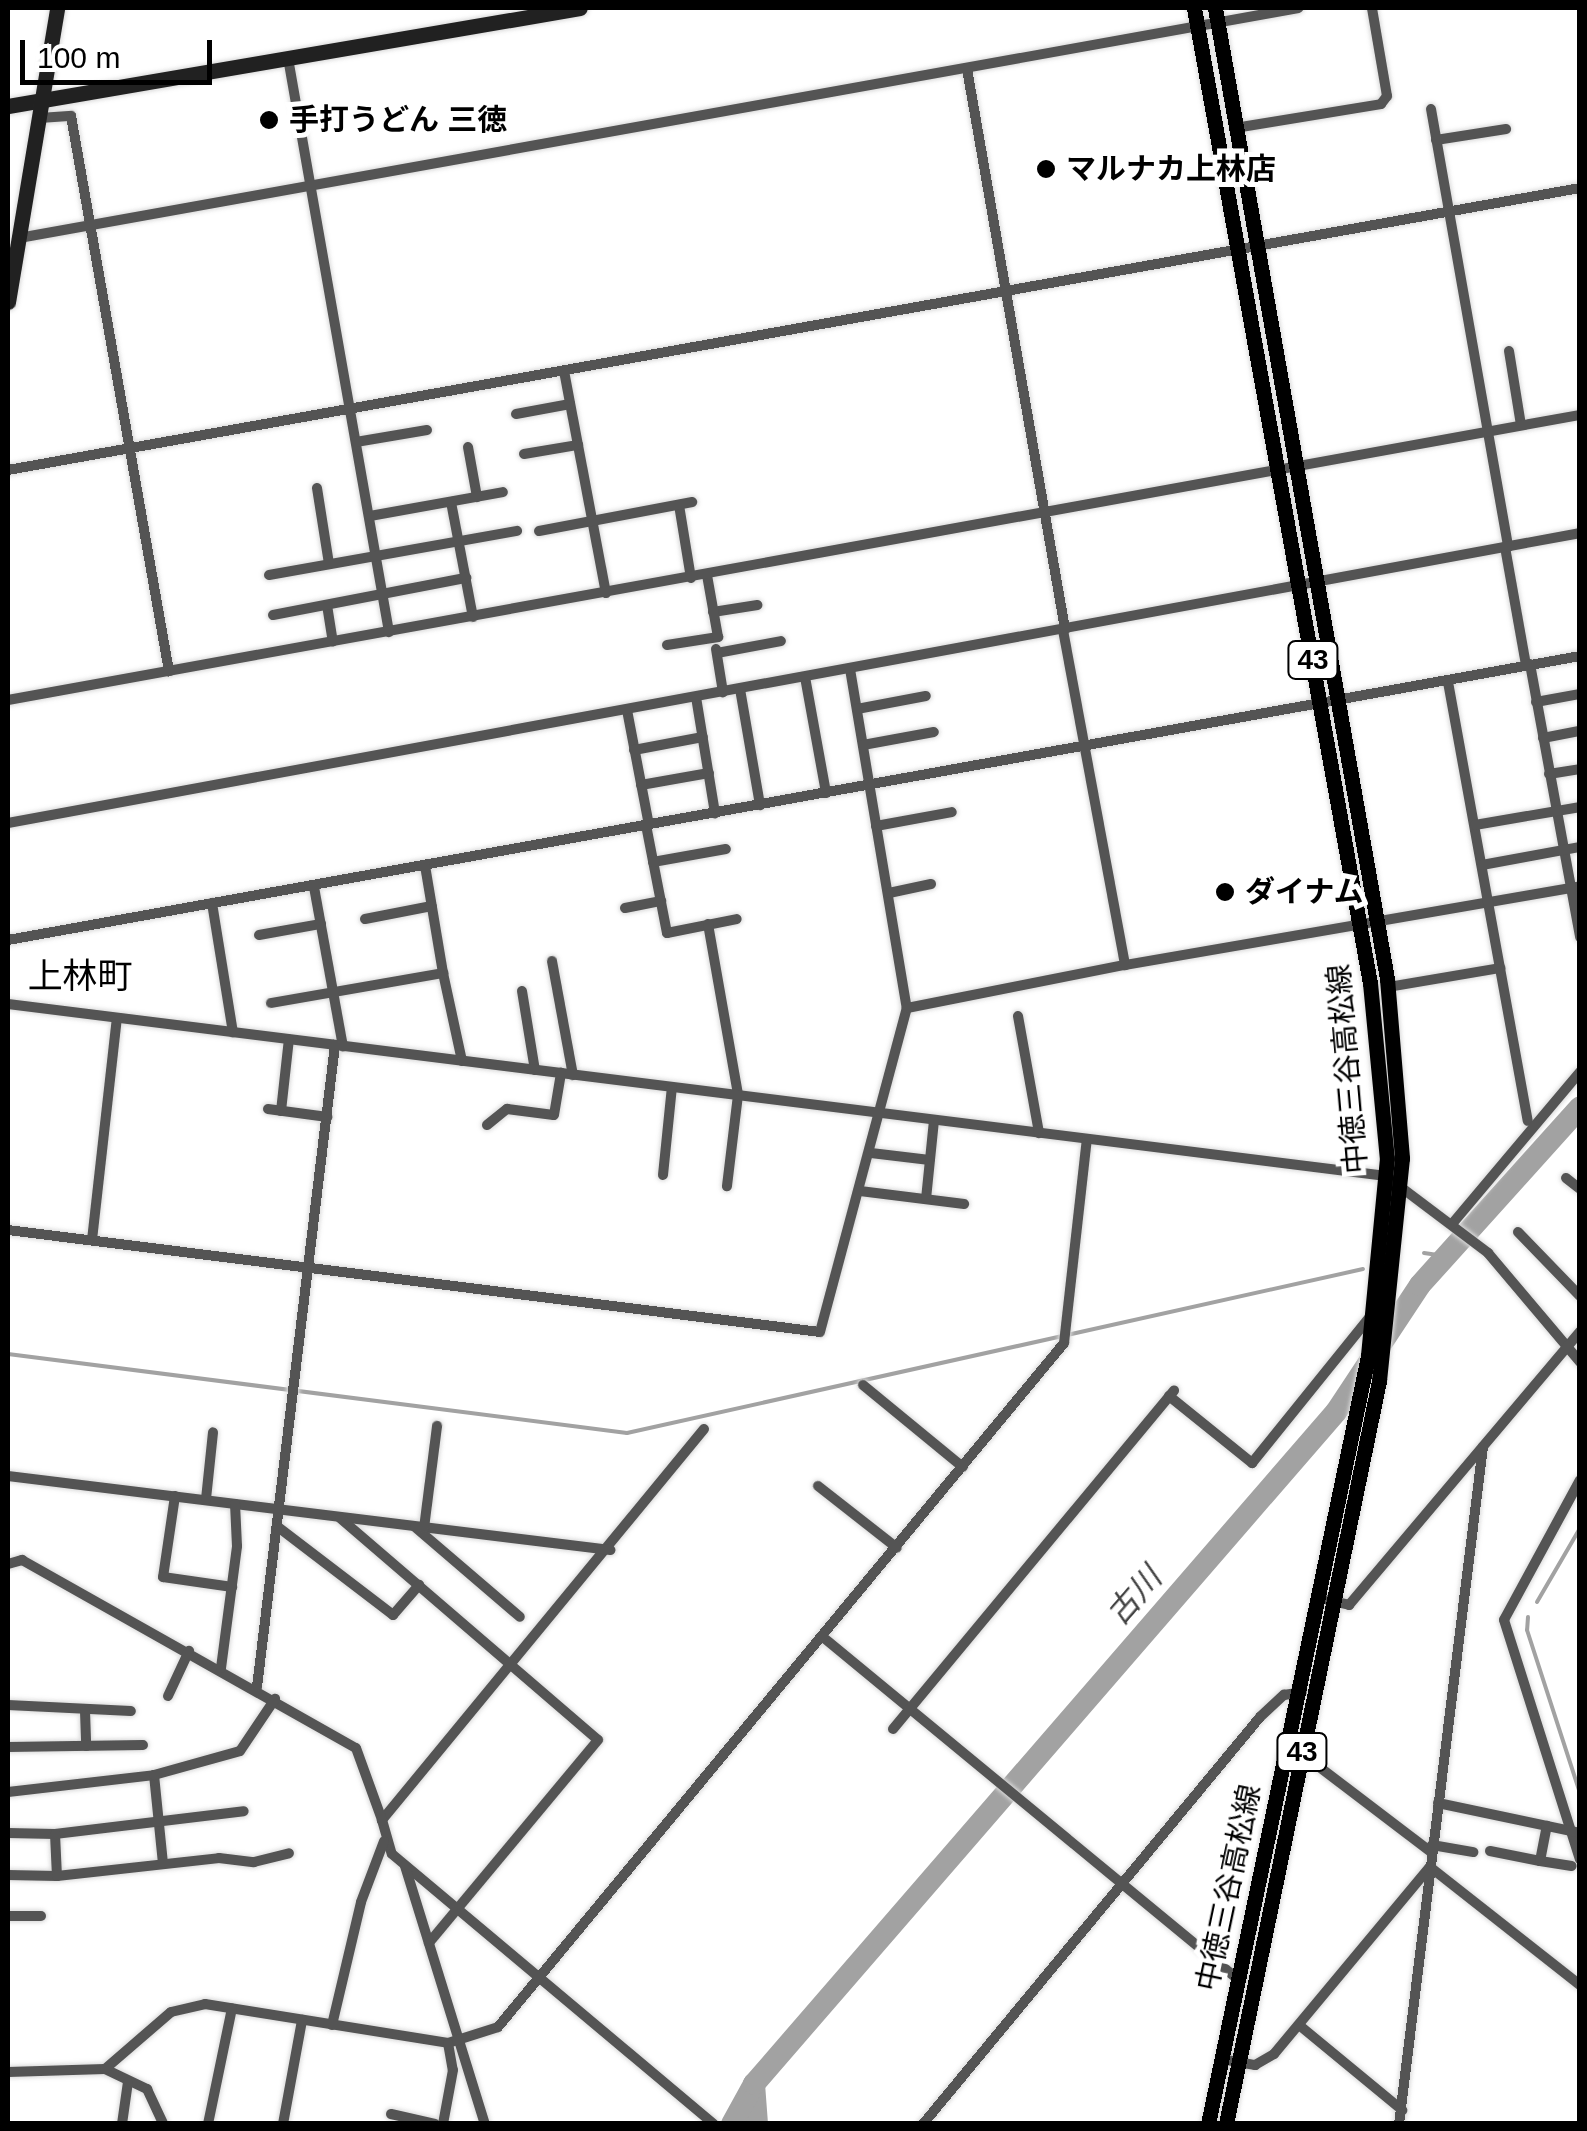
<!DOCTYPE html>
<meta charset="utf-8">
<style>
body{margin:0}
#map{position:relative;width:1587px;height:2131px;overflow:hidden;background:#fff;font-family:Arial,"Noto Sans JP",sans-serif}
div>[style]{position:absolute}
.stream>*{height:4px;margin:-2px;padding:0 2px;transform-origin:2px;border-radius:2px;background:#a2a2a2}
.river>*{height:22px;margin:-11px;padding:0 11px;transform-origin:11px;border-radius:11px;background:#a2a2a2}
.roads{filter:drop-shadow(0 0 2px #dbdbdb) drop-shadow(0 0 2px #dbdbdb)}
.street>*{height:10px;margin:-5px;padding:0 5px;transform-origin:5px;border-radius:5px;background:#545454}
.secondary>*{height:15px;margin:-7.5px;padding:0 7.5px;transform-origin:7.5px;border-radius:7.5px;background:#212121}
.primary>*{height:15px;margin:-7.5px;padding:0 7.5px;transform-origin:7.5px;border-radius:7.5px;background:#000}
.dots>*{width:28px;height:28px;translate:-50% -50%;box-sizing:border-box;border:5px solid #fff;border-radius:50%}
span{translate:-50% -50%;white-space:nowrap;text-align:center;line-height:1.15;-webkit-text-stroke:10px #fff;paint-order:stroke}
.shield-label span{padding:2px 8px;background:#fff;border:2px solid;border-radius:8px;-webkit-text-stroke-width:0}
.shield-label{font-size:28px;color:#000;font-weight:700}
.poi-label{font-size:30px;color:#000;font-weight:700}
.left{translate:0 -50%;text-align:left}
.street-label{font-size:30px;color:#000}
.water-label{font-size:32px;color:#434343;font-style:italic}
.quarter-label{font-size:35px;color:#000}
.frame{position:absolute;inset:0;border:10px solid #000;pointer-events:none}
.scale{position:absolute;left:20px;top:40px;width:192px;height:45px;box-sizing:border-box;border:5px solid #000;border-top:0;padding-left:12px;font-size:30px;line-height:35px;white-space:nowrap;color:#000;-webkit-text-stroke:8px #fff;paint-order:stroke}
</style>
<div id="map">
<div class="stream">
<div style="left:1424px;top:1253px;width:21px;rotate:8deg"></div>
<div style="left:8px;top:1354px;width:624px;rotate:7.27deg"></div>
<div style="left:627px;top:1433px;width:754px;rotate:-12.56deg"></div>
<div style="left:1537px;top:1602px;width:86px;rotate:-59.8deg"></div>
<div style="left:1528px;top:1617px;width:13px;rotate:94deg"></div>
<div style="left:1527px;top:1630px;width:171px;rotate:72deg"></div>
</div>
<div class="river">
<div style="left:754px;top:2084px;width:40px;rotate:85.7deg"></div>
<div style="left:732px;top:2124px;width:46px;rotate:-61.2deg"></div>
<div style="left:754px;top:2084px;width:889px;rotate:-49.11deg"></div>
<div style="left:1336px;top:1412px;width:152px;rotate:-56.5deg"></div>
<div style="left:1420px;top:1285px;width:239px;rotate:-48deg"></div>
</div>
<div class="roads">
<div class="street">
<div style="left:288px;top:58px;width:583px;rotate:80.02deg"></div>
<div style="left:967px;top:69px;width:569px;rotate:80.07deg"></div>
<div style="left:1431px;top:109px;width:445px;rotate:80deg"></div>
<div style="left:41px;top:118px;width:30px;rotate:-4deg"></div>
<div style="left:71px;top:116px;width:564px;rotate:79.99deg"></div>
<div style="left:1235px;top:128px;width:148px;rotate:-9.3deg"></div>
<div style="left:1381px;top:104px;width:10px;rotate:-53deg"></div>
<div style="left:1387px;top:96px;width:89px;rotate:-99.7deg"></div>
<div style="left:1436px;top:140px;width:71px;rotate:-8.9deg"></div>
<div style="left:19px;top:238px;width:1300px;rotate:-10.19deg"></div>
<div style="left:1509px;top:351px;width:75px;rotate:80.8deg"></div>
<div style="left:564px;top:371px;width:226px;rotate:79.3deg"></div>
<div style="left:516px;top:414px;width:55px;rotate:-10.5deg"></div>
<div style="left:356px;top:442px;width:72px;rotate:-9.6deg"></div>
<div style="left:468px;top:447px;width:51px;rotate:79.8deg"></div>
<div style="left:524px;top:454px;width:55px;rotate:-9.5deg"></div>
<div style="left:8px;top:470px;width:1597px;rotate:-10.17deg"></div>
<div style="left:317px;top:488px;width:77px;rotate:81deg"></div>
<div style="left:451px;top:502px;width:117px;rotate:79.2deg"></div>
<div style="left:679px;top:505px;width:74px;rotate:80.7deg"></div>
<div style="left:370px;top:516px;width:135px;rotate:-10.2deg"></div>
<div style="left:539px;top:531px;width:156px;rotate:-10.7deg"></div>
<div style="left:1505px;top:547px;width:120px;rotate:79.9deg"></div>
<div style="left:269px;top:575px;width:252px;rotate:-10.1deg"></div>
<div style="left:327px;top:605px;width:37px;rotate:81deg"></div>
<div style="left:713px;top:612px;width:45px;rotate:-9deg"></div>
<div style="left:273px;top:615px;width:197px;rotate:-10.9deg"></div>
<div style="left:1063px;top:630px;width:341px;rotate:79.5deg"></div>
<div style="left:1125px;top:965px;width:462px;rotate:-9.8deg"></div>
<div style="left:667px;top:645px;width:52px;rotate:-8.9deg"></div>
<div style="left:718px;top:637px;width:63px;rotate:-100.1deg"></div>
<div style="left:716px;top:649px;width:44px;rotate:80.8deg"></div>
<div style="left:717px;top:653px;width:65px;rotate:-10.6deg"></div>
<div style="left:1530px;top:664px;width:278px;rotate:79.6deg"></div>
<div style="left:850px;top:669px;width:344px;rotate:80.5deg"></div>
<div style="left:805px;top:677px;width:118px;rotate:79.7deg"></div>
<div style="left:1448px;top:682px;width:446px;rotate:79.7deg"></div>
<div style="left:740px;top:689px;width:118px;rotate:80.2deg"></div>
<div style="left:696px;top:697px;width:118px;rotate:80.7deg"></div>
<div style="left:8px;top:700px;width:1598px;rotate:-10.28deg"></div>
<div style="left:1536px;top:702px;width:45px;rotate:-10.3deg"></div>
<div style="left:857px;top:709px;width:70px;rotate:-10.7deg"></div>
<div style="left:627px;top:710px;width:117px;rotate:79.2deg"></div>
<div style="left:1543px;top:738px;width:38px;rotate:-11deg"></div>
<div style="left:863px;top:745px;width:72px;rotate:-10.4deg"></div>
<div style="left:634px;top:750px;width:70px;rotate:-10.7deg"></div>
<div style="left:1549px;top:774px;width:31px;rotate:-9deg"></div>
<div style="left:641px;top:785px;width:69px;rotate:-10deg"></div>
<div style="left:8px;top:823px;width:1599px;rotate:-10.45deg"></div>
<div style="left:646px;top:825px;width:110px;rotate:79deg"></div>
<div style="left:667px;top:933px;width:71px;rotate:-11.3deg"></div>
<div style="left:1475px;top:825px;width:107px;rotate:-9.7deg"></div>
<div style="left:876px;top:826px;width:77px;rotate:-10.4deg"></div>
<div style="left:653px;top:862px;width:74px;rotate:-10.1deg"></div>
<div style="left:1482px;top:865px;width:100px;rotate:-10.4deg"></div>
<div style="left:314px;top:887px;width:162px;rotate:79.7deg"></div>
<div style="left:889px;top:893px;width:43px;rotate:-12.1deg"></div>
<div style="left:212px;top:903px;width:131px;rotate:80.8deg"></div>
<div style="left:625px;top:908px;width:37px;rotate:-11deg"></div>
<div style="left:365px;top:919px;width:68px;rotate:-11deg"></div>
<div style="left:708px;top:924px;width:174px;rotate:80deg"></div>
<div style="left:738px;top:1095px;width:92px;rotate:96.9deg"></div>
<div style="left:259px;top:935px;width:63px;rotate:-10.1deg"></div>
<div style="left:8px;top:940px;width:1597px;rotate:-10.24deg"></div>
<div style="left:552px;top:961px;width:116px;rotate:79.6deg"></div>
<div style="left:443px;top:973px;width:90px;rotate:77.8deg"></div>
<div style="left:1388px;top:987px;width:114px;rotate:-9.6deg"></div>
<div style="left:522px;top:991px;width:80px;rotate:80.7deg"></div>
<div style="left:271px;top:1003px;width:175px;rotate:-9.9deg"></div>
<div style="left:443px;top:973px;width:109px;rotate:-99.5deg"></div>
<div style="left:8px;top:1004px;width:1389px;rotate:7.11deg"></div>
<div style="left:1386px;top:1176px;width:128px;rotate:37deg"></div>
<div style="left:1488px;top:1253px;width:143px;rotate:49.8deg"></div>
<div style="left:1018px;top:1016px;width:119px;rotate:79.8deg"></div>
<div style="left:268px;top:1109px;width:60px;rotate:7.7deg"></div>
<div style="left:281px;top:1111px;width:72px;rotate:-83.7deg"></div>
<div style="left:487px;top:1125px;width:26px;rotate:-39deg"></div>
<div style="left:507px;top:1109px;width:47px;rotate:7.3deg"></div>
<div style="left:554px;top:1115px;width:43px;rotate:-80.5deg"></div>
<div style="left:871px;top:1153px;width:59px;rotate:6.8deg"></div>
<div style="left:663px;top:1175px;width:88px;rotate:-84.2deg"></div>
<div style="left:1566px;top:1178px;width:18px;rotate:38deg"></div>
<div style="left:860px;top:1191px;width:105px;rotate:7.1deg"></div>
<div style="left:926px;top:1199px;width:79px;rotate:-84.2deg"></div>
<div style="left:1452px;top:1224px;width:199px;rotate:-49.9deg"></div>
<div style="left:8px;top:1230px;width:818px;rotate:7.16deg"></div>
<div style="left:820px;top:1332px;width:335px;rotate:-75deg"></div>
<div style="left:907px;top:1008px;width:222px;rotate:-11.2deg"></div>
<div style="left:1518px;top:1232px;width:89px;rotate:45.9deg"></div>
<div style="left:92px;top:1240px;width:223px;rotate:-83.6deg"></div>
<div style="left:863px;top:1385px;width:129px;rotate:39.4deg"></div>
<div style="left:1169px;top:1396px;width:107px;rotate:38.9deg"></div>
<div style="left:1252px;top:1463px;width:186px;rotate:-51.1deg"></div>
<div style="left:704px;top:1429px;width:507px;rotate:129.47deg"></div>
<div style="left:382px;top:1820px;width:35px;rotate:74deg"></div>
<div style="left:392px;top:1854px;width:420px;rotate:40deg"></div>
<div style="left:8px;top:1476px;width:607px;rotate:7.01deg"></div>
<div style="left:1580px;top:1480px;width:159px;rotate:118.5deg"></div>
<div style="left:1504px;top:1620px;width:251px;rotate:72.4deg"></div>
<div style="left:818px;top:1486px;width:100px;rotate:38.1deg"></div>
<div style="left:175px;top:1496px;width:82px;rotate:98.4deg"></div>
<div style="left:163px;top:1577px;width:70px;rotate:8.2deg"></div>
<div style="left:206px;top:1499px;width:67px;rotate:-84deg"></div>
<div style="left:340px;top:1518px;width:340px;rotate:40.7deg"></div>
<div style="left:598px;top:1740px;width:264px;rotate:129.8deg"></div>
<div style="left:278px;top:1527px;width:145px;rotate:37.4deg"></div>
<div style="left:393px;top:1615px;width:40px;rotate:-49deg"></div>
<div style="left:415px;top:1527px;width:138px;rotate:40.6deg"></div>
<div style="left:424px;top:1528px;width:103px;rotate:-82.7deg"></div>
<div style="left:8px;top:1564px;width:15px;rotate:-16deg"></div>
<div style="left:22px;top:1560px;width:383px;rotate:29.4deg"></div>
<div style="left:356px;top:1748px;width:77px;rotate:70.1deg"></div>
<div style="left:1328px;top:1600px;width:22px;rotate:13deg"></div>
<div style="left:1349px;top:1605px;width:358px;rotate:-49.8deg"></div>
<div style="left:824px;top:1638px;width:539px;rotate:39.51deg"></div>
<div style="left:221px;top:1668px;width:123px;rotate:-82.5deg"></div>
<div style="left:237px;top:1546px;width:42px;rotate:-92.7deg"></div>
<div style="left:257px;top:1687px;width:647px;rotate:-83.07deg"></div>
<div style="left:168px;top:1696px;width:50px;rotate:-65deg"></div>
<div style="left:8px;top:1705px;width:123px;rotate:2.8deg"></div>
<div style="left:85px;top:1711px;width:35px;rotate:88deg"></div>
<div style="left:893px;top:1729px;width:440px;rotate:-50.3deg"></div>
<div style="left:8px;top:1747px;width:135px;rotate:-0.8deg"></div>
<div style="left:1301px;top:1753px;width:163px;rotate:37.3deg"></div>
<div style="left:154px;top:1775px;width:88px;rotate:84.2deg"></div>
<div style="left:8px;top:1792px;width:147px;rotate:-6.6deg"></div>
<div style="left:154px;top:1775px;width:89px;rotate:-15.6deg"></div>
<div style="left:240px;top:1751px;width:63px;rotate:-56.1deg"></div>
<div style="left:1438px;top:1803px;width:145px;rotate:11.9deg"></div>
<div style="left:8px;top:1833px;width:47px;rotate:1.2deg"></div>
<div style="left:55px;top:1834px;width:190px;rotate:-6.9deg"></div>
<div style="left:55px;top:1834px;width:42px;rotate:87.3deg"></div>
<div style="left:1432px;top:1845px;width:42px;rotate:9.7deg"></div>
<div style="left:1490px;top:1851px;width:51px;rotate:11.3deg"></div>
<div style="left:1540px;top:1861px;width:36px;rotate:-79deg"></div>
<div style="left:1540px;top:1861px;width:32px;rotate:9deg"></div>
<div style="left:405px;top:1866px;width:270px;rotate:72.8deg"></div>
<div style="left:8px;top:1875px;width:49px;rotate:1.2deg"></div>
<div style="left:57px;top:1876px;width:163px;rotate:-6.3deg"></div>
<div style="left:219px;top:1858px;width:35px;rotate:7deg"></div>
<div style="left:254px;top:1862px;width:36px;rotate:-14deg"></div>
<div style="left:8px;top:1916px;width:33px"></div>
<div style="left:332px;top:2025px;width:126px;rotate:-76.7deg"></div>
<div style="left:361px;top:1902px;width:65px;rotate:-69.3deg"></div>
<div style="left:1299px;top:2025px;width:134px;rotate:39.5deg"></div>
<div style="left:448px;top:2043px;width:52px;rotate:-17.7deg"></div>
<div style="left:498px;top:2027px;width:888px;rotate:-50.39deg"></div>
<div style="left:1064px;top:1343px;width:205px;rotate:-83.6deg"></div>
<div style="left:1221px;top:2059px;width:35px;rotate:10deg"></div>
<div style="left:1255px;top:2065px;width:22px;rotate:-30deg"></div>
<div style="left:1274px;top:2054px;width:244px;rotate:-50.2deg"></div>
<div style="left:1430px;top:1867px;width:191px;rotate:38.2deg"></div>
<div style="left:105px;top:2069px;width:47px;rotate:25.5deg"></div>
<div style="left:147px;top:2089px;width:38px;rotate:65deg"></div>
<div style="left:8px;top:2072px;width:97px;rotate:-1.8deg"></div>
<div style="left:105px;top:2069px;width:87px;rotate:-40.8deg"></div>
<div style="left:171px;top:2012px;width:35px;rotate:-13deg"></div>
<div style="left:205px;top:2004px;width:246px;rotate:9.1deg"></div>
<div style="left:448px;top:2043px;width:27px;rotate:80deg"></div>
<div style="left:453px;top:2070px;width:55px;rotate:100.5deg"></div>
<div style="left:391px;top:2114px;width:45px;rotate:12.8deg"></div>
<div style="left:122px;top:2124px;width:42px;rotate:-81.9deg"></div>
<div style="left:208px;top:2124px;width:118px;rotate:-78.3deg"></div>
<div style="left:283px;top:2124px;width:106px;rotate:-79.6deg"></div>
<div style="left:923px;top:2124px;width:528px;rotate:-50.37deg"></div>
<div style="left:1260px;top:1717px;width:33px;rotate:-43deg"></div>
<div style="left:1284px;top:1695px;width:18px;rotate:-9deg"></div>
<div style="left:1399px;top:2124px;width:682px;rotate:-82.93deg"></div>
</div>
<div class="secondary">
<div style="left:8px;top:106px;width:580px;rotate:-9.72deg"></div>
<div style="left:8px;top:302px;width:298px;rotate:-80.5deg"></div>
</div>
<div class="primary">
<div style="left:1194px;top:8px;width:991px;rotate:79.77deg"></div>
<div style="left:1370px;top:983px;width:176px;rotate:84.5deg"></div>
<div style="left:1387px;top:1158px;width:199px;rotate:95.5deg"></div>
<div style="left:1368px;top:1356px;width:784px;rotate:101.77deg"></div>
<div style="left:1215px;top:8px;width:986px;rotate:79.95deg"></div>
<div style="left:1387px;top:979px;width:180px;rotate:85.2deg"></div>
<div style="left:1402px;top:1158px;width:224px;rotate:95.9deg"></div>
<div style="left:1379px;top:1381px;width:759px;rotate:101.64deg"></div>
</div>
</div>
<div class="dots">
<div style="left:269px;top:120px;background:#000"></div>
<div style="left:1046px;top:169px;background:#000"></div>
<div style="left:1225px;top:892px;background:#000"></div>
</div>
<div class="shield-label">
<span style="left:1313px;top:660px">43</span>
<span style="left:1302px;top:1752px">43</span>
</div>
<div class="poi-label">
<span class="left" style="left:289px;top:120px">手打うどん 三徳</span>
<span class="left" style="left:1066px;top:169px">マルナカ上林店</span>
<span class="left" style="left:1245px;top:892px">ダイナム</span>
</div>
<div class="street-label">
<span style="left:1348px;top:1069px;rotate:-95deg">中徳三谷高松線</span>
<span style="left:1229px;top:1888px;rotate:-78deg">中徳三谷高松線</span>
</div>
<div class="water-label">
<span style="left:1134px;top:1596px;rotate:-49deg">古川</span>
</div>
<div class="quarter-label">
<span style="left:80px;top:976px">上林町</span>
</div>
<div class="frame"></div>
<div class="scale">100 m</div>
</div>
